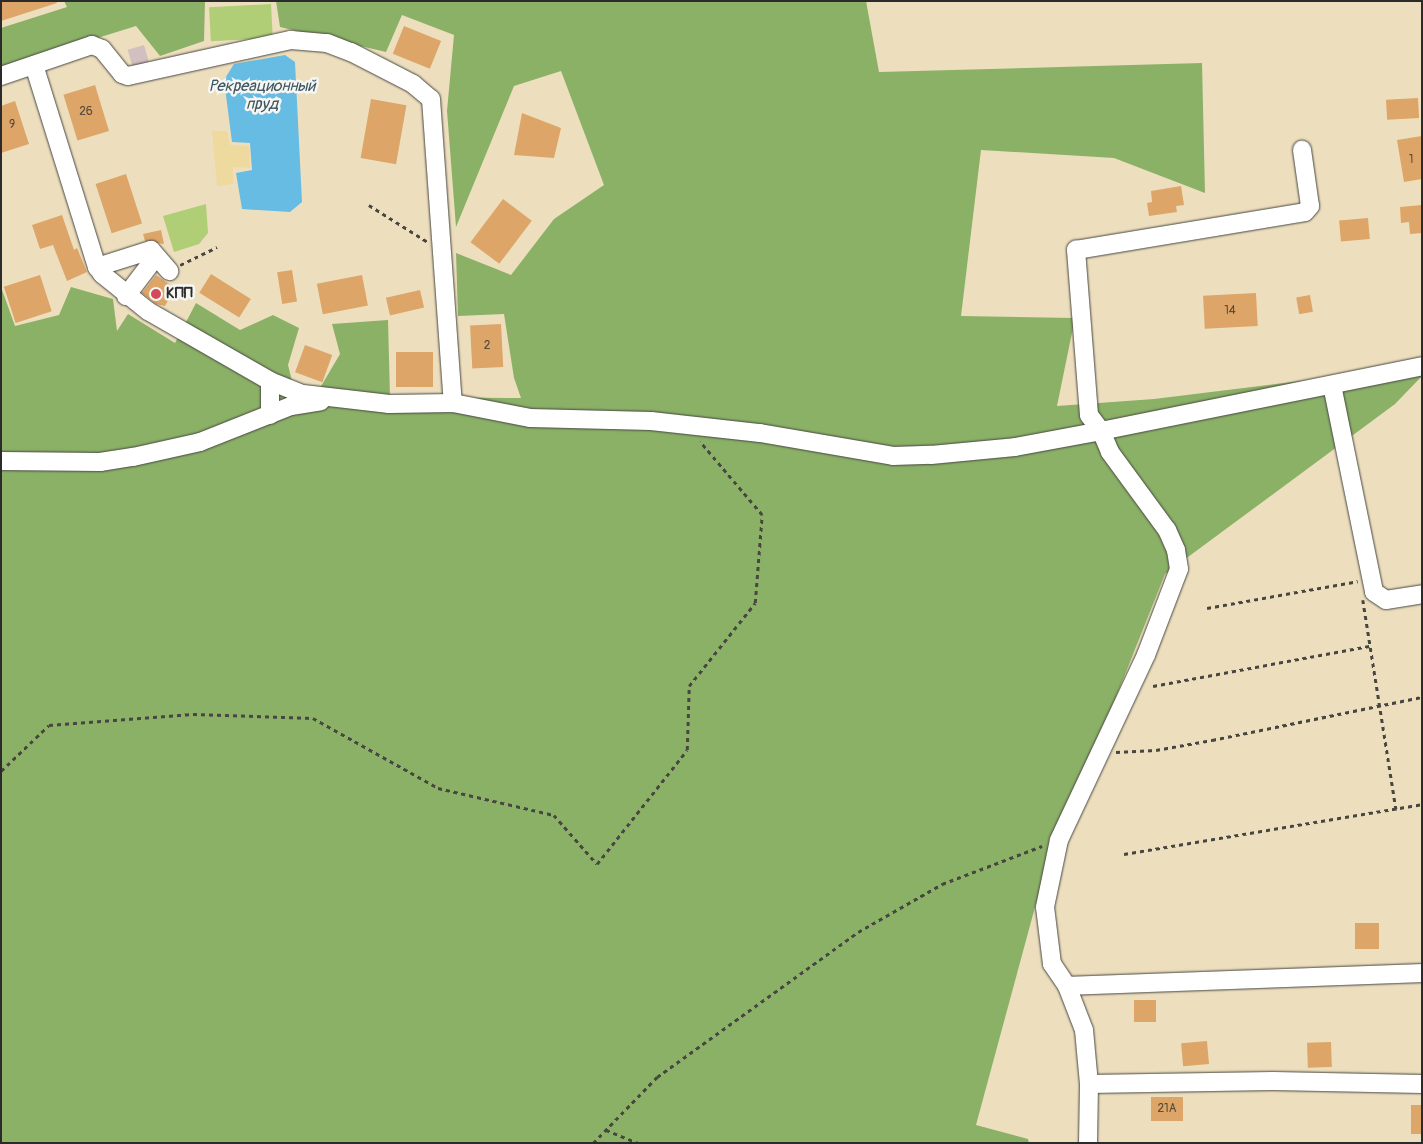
<!DOCTYPE html>
<meta charset="utf-8">
<style>
body{margin:0}
#map{position:relative;width:1423px;height:1144px;overflow:hidden;background:#eddfbe;font-family:Pangolin,sans-serif}
div>[style]{position:absolute}
.industrial>*{inset:0;background:#d2bfc0;transform-origin:0 0}
.green>*{inset:0;background:#afce76;transform-origin:0 0}
.forest>*{inset:0;background:#8bb167}
.sand>*{inset:0;background:#eeda9e}
.water>*{inset:0;background:#66bce3}
.building>*{inset:0;background:#dda568;transform-origin:0 0}
.path>*{height:2.5px;margin-top:-1.25px;transform-origin:0;background:repeating-linear-gradient(90deg,#484641 0 4px,transparent 0 8px)}
.roads{filter:drop-shadow(0 0 1px #484641) drop-shadow(0 0 1px #484641)}
.minor>*{height:18px;margin:-9px;padding:0 9px;transform-origin:9px;border-radius:9px;background:#fff}
.dots>*{width:14px;height:14px;translate:-50% -50%;box-sizing:border-box;border:2px solid #f6f6f2;border-radius:50%}
span{translate:-50% -50%;white-space:nowrap;text-align:center;line-height:1.15;-webkit-text-stroke:5px #f6f6f2;paint-order:stroke}
.number-label{font-size:12px;color:#584a3a}
.number-label span{-webkit-text-stroke-width:0}
.poi-label{font-size:15px;color:#2b2b2b;font-weight:700}
.left{translate:0 -50%;text-align:left}
.water-label{font-size:16px;color:#3d5662;font-style:italic}
.frame{position:absolute;inset:0;border:2px solid #2b2b2b;pointer-events:none}
</style>
<div id="map">
<div class="industrial">
<div style="left:144px;top:45px;width:18px;height:17px;rotate:74deg"></div>
</div>
<div class="green">
<div style="left:271px;top:4px;width:34px;height:62px;rotate:87deg"></div>
<div style="clip-path:polygon(206px 204px,208px 233px,199px 244px,174px 252px,163px 216px)"></div>
</div>
<div class="forest">
<div style="clip-path:polygon(64px 1px,208px 1px,205px 2px,204px 41px,160px 56px,136px 26px,1px 68px,1px 28px,67px 7px)"></div>
<div style="clip-path:polygon(276px 1px,866px 1px,879px 72px,1202px 63px,1205px 193px,1114px 158px,981px 150px,961px 316px,1075px 318px,1057px 406px,1154px 399px,1422px 366px,1422px 376px,1395px 404px,1165px 574px,1041px 885px,976px 1125px,1028px 1139px,1029px 1143px,1px 1143px,1px 287px,15px 326px,59px 315px,71px 287px,113px 299px,117px 331px,128px 314px,175px 343px,196px 303px,240px 330px,273px 315px,299px 328px,288px 365px,293px 385px,320px 388px,340px 354px,332px 324px,388px 320px,390px 397px,521px 398px,514px 378px,504px 314px,458px 316px,456px 253px,511px 275px,554px 219px,604px 185px,561px 71px,514px 86px,456px 227px,447px 111px,454px 35px,402px 15px,386px 52px,280px 27px)"></div>
</div>
<div class="sand">
<div style="clip-path:polygon(212px 131px,227px 131px,230px 145px,249px 146px,250px 168px,233px 167px,233px 184px,217px 186px)"></div>
</div>
<div class="water">
<div style="clip-path:polygon(285px 55px,295px 62px,302px 202px,290px 212px,242px 209px,236px 173px,252px 170px,250px 143px,232px 142px,224px 80px,234px 64px)"></div>
</div>
<div class="building">
<div style="clip-path:polygon(1px 1px,56px 1px,57px 3px,1px 21px)"></div>
<div style="left:404px;top:26px;width:40px;height:30px;rotate:22deg"></div>
<div style="left:95px;top:85px;width:48px;height:33px;rotate:73deg"></div>
<div style="left:1418px;top:98px;width:20px;height:32px;rotate:87deg"></div>
<div style="left:371px;top:99px;width:36px;height:60px;rotate:10deg"></div>
<div style="clip-path:polygon(15px 101px,29px 144px,1px 153px,1px 106px)"></div>
<div style="clip-path:polygon(522px 113px,561px 128px,554px 158px,514px 155px)"></div>
<div style="clip-path:polygon(1422px 136px,1422px 179px,1404px 182px,1397px 140px)"></div>
<div style="left:126px;top:174px;width:52px;height:32px;rotate:72deg"></div>
<div style="clip-path:polygon(1181px 186px,1184px 205px,1176px 206px,1177px 212px,1149px 216px,1147px 203px,1152px 202px,1151px 191px)"></div>
<div style="left:503px;top:199px;width:36px;height:54px;rotate:37deg"></div>
<div style="clip-path:polygon(1422px 205px,1422px 233px,1410px 234px,1409px 222px,1401px 223px,1400px 207px)"></div>
<div style="clip-path:polygon(62px 215px,74px 250px,77px 248px,87px 272px,67px 281px,53px 245px,40px 249px,32px 225px)"></div>
<div style="left:1368px;top:218px;width:21px;height:29px;rotate:85deg"></div>
<div style="clip-path:polygon(161px 230px,164px 244px,145px 241px,143px 234px)"></div>
<div style="left:292px;top:270px;width:32px;height:15px;rotate:81deg"></div>
<div style="left:211px;top:274px;width:47px;height:22px;rotate:32deg"></div>
<div style="left:40px;top:275px;width:38px;height:38px;rotate:72deg"></div>
<div style="clip-path:polygon(156px 275px,175px 288px,165px 306px,156px 304px,142px 293px)"></div>
<div style="left:362px;top:275px;width:31px;height:46px;rotate:79deg"></div>
<div style="left:420px;top:290px;width:18px;height:35px;rotate:77deg"></div>
<div style="left:1256px;top:293px;width:33px;height:53px;rotate:87deg"></div>
<div style="left:1310px;top:295px;width:17px;height:14px;rotate:80deg"></div>
<div style="left:501px;top:324px;width:43px;height:31px;rotate:87deg"></div>
<div style="left:305px;top:345px;width:29px;height:29px;rotate:20deg"></div>
<div style="left:433px;top:352px;width:35px;height:37px;rotate:90deg"></div>
<div style="left:1379px;top:923px;width:26px;height:24px;rotate:90deg"></div>
<div style="left:1156px;top:1000px;width:22px;height:22px;rotate:90deg"></div>
<div style="left:1207px;top:1041px;width:23px;height:26px;rotate:85deg"></div>
<div style="left:1331px;top:1042px;width:25px;height:24px;rotate:88deg"></div>
<div style="left:1151px;top:1097px;width:32px;height:24px"></div>
<div style="left:1411px;top:1105px;width:11px;height:29px"></div>
</div>
<div class="path">
<div style="left:369px;top:205px;width:70px;rotate:32.1deg"></div>
<div style="left:180px;top:265px;width:41px;rotate:-25.9deg"></div>
<div style="left:1363px;top:600px;width:212px;rotate:81deg"></div>
<div style="left:1207px;top:608px;width:153px;rotate:-10.1deg"></div>
<div style="left:1153px;top:686px;width:220px;rotate:-10.5deg"></div>
<div style="left:1116px;top:752px;width:40px;rotate:-2.9deg"></div>
<div style="left:1156px;top:750px;width:57px;rotate:-10.1deg"></div>
<div style="left:1212px;top:740px;width:214px;rotate:-11.6deg"></div>
<div style="left:1px;top:771px;width:66px;rotate:-43.8deg"></div>
<div style="left:49px;top:725px;width:144px;rotate:-4.4deg"></div>
<div style="left:193px;top:714px;width:120px;rotate:1.9deg"></div>
<div style="left:313px;top:718px;width:143px;rotate:29.2deg"></div>
<div style="left:438px;top:788px;width:119px;rotate:13.1deg"></div>
<div style="left:554px;top:815px;width:65px;rotate:48.7deg"></div>
<div style="left:597px;top:864px;width:145px;rotate:-51.7deg"></div>
<div style="left:687px;top:750px;width:64px;rotate:-88.2deg"></div>
<div style="left:689px;top:686px;width:106px;rotate:-51.5deg"></div>
<div style="left:755px;top:603px;width:88px;rotate:-85.5deg"></div>
<div style="left:762px;top:515px;width:96px;rotate:-130.3deg"></div>
<div style="left:1124px;top:854px;width:302px;rotate:-9.5deg"></div>
<div style="left:606px;top:1130px;width:35px;rotate:22deg"></div>
<div style="left:593px;top:1143px;width:92px;rotate:-45.9deg"></div>
<div style="left:657px;top:1077px;width:248px;rotate:-35.8deg"></div>
<div style="left:858px;top:932px;width:97px;rotate:-29.7deg"></div>
<div style="left:942px;top:884px;width:107px;rotate:-20.8deg"></div>
</div>
<div class="roads">
<div class="minor">
<div style="left:34px;top:65px;width:212px;rotate:72.7deg"></div>
<div style="left:97px;top:267px;width:9px;rotate:54deg"></div>
<div style="left:102px;top:274px;width:59px;rotate:38.8deg"></div>
<div style="left:148px;top:311px;width:141px;rotate:29.8deg"></div>
<div style="left:270px;top:381px;width:35px;rotate:22deg"></div>
<div style="left:303px;top:394px;width:87px;rotate:6.6deg"></div>
<div style="left:389px;top:404px;width:64px;rotate:-0.9deg"></div>
<div style="left:453px;top:403px;width:78px;rotate:11deg"></div>
<div style="left:530px;top:418px;width:121px;rotate:1.4deg"></div>
<div style="left:651px;top:421px;width:110px;rotate:6.3deg"></div>
<div style="left:760px;top:433px;width:135px;rotate:9.8deg"></div>
<div style="left:893px;top:456px;width:38px;rotate:-2deg"></div>
<div style="left:931px;top:455px;width:84px;rotate:-5.4deg"></div>
<div style="left:1015px;top:447px;width:87px;rotate:-10.5deg"></div>
<div style="left:1101px;top:431px;width:328px;rotate:-11.4deg"></div>
<div style="left:1px;top:76px;width:96px;rotate:-18.8deg"></div>
<div style="left:92px;top:45px;width:11px;rotate:22deg"></div>
<div style="left:102px;top:49px;width:32px;rotate:51deg"></div>
<div style="left:122px;top:74px;width:6px;rotate:18deg"></div>
<div style="left:128px;top:76px;width:167px;rotate:-12.5deg"></div>
<div style="left:291px;top:40px;width:36px;rotate:5deg"></div>
<div style="left:327px;top:43px;width:26px;rotate:21deg"></div>
<div style="left:351px;top:52px;width:70px;rotate:27.3deg"></div>
<div style="left:413px;top:84px;width:23px;rotate:40deg"></div>
<div style="left:431px;top:99px;width:305px;rotate:85.9deg"></div>
<div style="left:97px;top:267px;width:57px;rotate:-17.5deg"></div>
<div style="left:151px;top:250px;width:28px;rotate:49deg"></div>
<div style="left:126px;top:296px;width:48px;rotate:-52.7deg"></div>
<div style="left:270px;top:381px;width:34px;rotate:90deg"></div>
<div style="left:1332px;top:385px;width:211px;rotate:78.5deg"></div>
<div style="left:1374px;top:592px;width:14px;rotate:34deg"></div>
<div style="left:1386px;top:600px;width:36px;rotate:-9deg"></div>
<div style="left:1px;top:461px;width:99px;rotate:0.6deg"></div>
<div style="left:100px;top:462px;width:33px;rotate:-9deg"></div>
<div style="left:133px;top:457px;width:69px;rotate:-12.6deg"></div>
<div style="left:200px;top:442px;width:98px;rotate:-21.6deg"></div>
<div style="left:291px;top:406px;width:30px;rotate:-9deg"></div>
<div style="left:1067px;top:986px;width:355px;rotate:-2.1deg"></div>
<div style="left:1089px;top:1084px;width:184px;rotate:-0.9deg"></div>
<div style="left:1273px;top:1081px;width:149px;rotate:1.2deg"></div>
<div style="left:1088px;top:1143px;width:59px;rotate:-89deg"></div>
<div style="left:1089px;top:1084px;width:54px;rotate:-95.3deg"></div>
<div style="left:1084px;top:1030px;width:47px;rotate:-111.1deg"></div>
<div style="left:1067px;top:986px;width:27px;rotate:-124deg"></div>
<div style="left:1052px;top:964px;width:57px;rotate:-97deg"></div>
<div style="left:1045px;top:907px;width:68px;rotate:-78.2deg"></div>
<div style="left:1059px;top:840px;width:204px;rotate:-64.8deg"></div>
<div style="left:1146px;top:655px;width:92px;rotate:-69deg"></div>
<div style="left:1179px;top:569px;width:19px;rotate:-99deg"></div>
<div style="left:1176px;top:550px;width:22px;rotate:-114deg"></div>
<div style="left:1167px;top:530px;width:97px;rotate:-126.2deg"></div>
<div style="left:1110px;top:452px;width:23px;rotate:-113deg"></div>
<div style="left:1101px;top:431px;width:20px;rotate:-127deg"></div>
<div style="left:1089px;top:415px;width:166px;rotate:-94.5deg"></div>
<div style="left:1076px;top:250px;width:232px;rotate:-9.4deg"></div>
<div style="left:1305px;top:212px;width:8px;rotate:-50deg"></div>
<div style="left:1310px;top:206px;width:57px;rotate:-98.1deg"></div>
</div>
</div>
<div class="dots">
<div style="left:156px;top:294px;background:#d1495b"></div>
</div>
<div class="number-label">
<span style="left:86px;top:112px">26</span>
<span style="left:12px;top:125px">9</span>
<span style="left:1411px;top:160px">1</span>
<span style="left:1230px;top:311px">14</span>
<span style="left:487px;top:346px">2</span>
<span style="left:1167px;top:1109px">21А</span>
</div>
<div class="poi-label">
<span class="left" style="left:166px;top:294px">КПП</span>
</div>
<div class="water-label">
<span style="left:262px;top:95px">Рекреационный<br>пруд</span>
</div>
<div class="frame"></div>
</div>
